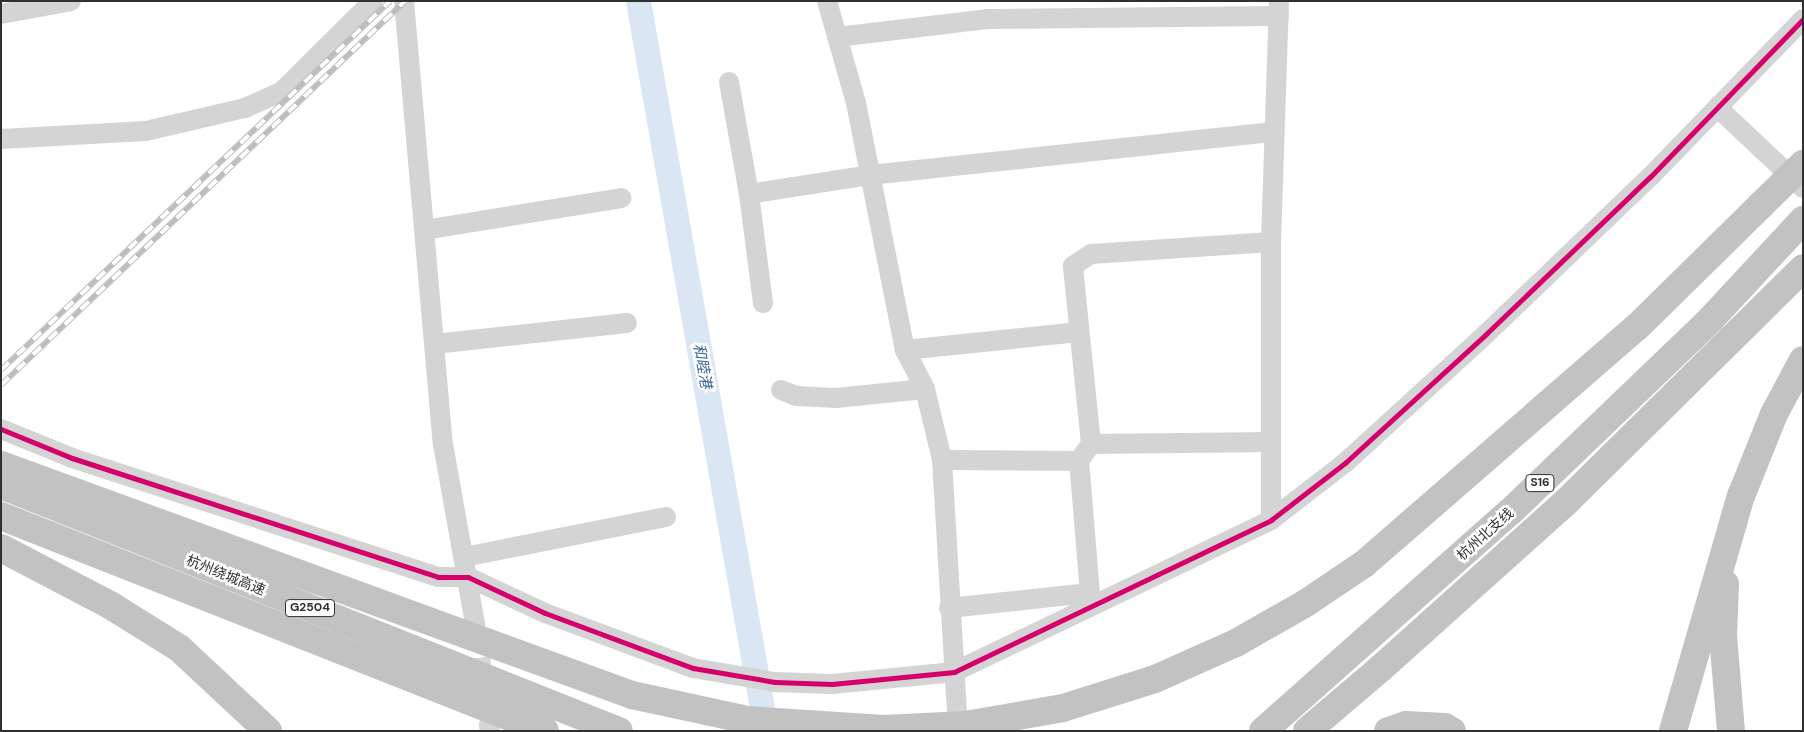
<!DOCTYPE html>
<meta charset="utf-8">
<style>
body{margin:0}
#map{position:relative;width:1804px;height:732px;overflow:hidden;background:#fff;font-family:"DM Sans","Noto Sans SC",sans-serif}
div>[style]{position:absolute}
.river>*{height:25px;margin:-12.5px;padding:0 12.5px;transform-origin:12.5px;border-radius:12.5px;background:#dae6f3}
.minor-tunnel>*{height:20px;margin-top:-10px;transform-origin:0;background:repeating-linear-gradient(90deg,#d6d6d6 0 20px,transparent 0 30px)}
.minor>*{height:20px;margin:-10px;padding:0 10px;transform-origin:10px;border-radius:10px;background:#d4d4d4}
.highway>*{height:28px;margin:-14px;padding:0 14px;transform-origin:14px;border-radius:14px;background:#c2c2c2}
.rail>*{height:5.5px;margin-top:-2.75px;transform-origin:0;background:repeating-linear-gradient(90deg,#fff 0 11px,#bcbcbc 0 22px);box-sizing:border-box;border-block:1px solid #bcbcbc}
.highway-bridge>*{height:28px;margin:-14px;padding:0 14px;transform-origin:14px;border-radius:14px;background:#c2c2c2}
.cycleway>*{height:5px;margin:-2.5px;padding:0 2.5px;transform-origin:2.5px;border-radius:2.5px;background:#d6006c}
span{translate:-50% -50%;white-space:nowrap;text-align:center;line-height:1.15;-webkit-text-stroke:5px #fff;paint-order:stroke}
.shield-label span{padding:1px 4px;background:#fff;border:1px solid;border-radius:4px;-webkit-text-stroke-width:0}
.shield-label{font-size:12px;color:#303030;font-weight:700}
.street-label{font-size:14px;color:#303030}
.water-label{font-size:15px;color:#3a6797;font-style:italic}
.frame{position:absolute;inset:0;border:2px solid #303030;pointer-events:none}
</style>
<div id="map">
<div class="river">
<div style="left:638px;top:1px;width:741px;rotate:80.05deg"></div>
</div>
<div class="minor-tunnel">
<div style="left:476px;top:628px;width:61px;rotate:82.4deg"></div>
</div>
<div class="minor">
<div style="left:404px;top:1px;width:445px;rotate:85deg"></div>
<div style="left:443px;top:444px;width:183px;rotate:79.9deg"></div>
<div style="left:827px;top:1px;width:106px;rotate:74.1deg"></div>
<div style="left:856px;top:103px;width:252px;rotate:78.8deg"></div>
<div style="left:905px;top:350px;width:44px;rotate:62.9deg"></div>
<div style="left:925px;top:389px;width:73px;rotate:76.5deg"></div>
<div style="left:942px;top:460px;width:251px;rotate:86.6deg"></div>
<div style="left:1px;top:14px;width:71px;rotate:-10.5deg"></div>
<div style="left:837px;top:37px;width:151px;rotate:-6.8deg"></div>
<div style="left:987px;top:19px;width:292px;rotate:-0.6deg"></div>
<div style="left:729px;top:82px;width:114px;rotate:79.9deg"></div>
<div style="left:749px;top:194px;width:122px;rotate:-8.9deg"></div>
<div style="left:870px;top:175px;width:407px;rotate:-6.1deg"></div>
<div style="left:1717px;top:107px;width:118px;rotate:43.3deg"></div>
<div style="left:1px;top:139px;width:145px;rotate:-3.2deg"></div>
<div style="left:146px;top:131px;width:102px;rotate:-13.1deg"></div>
<div style="left:245px;top:108px;width:39px;rotate:-24deg"></div>
<div style="left:281px;top:92px;width:129px;rotate:-44.7deg"></div>
<div style="left:749px;top:194px;width:110px;rotate:82.7deg"></div>
<div style="left:424px;top:230px;width:200px;rotate:-9.2deg"></div>
<div style="left:434px;top:344px;width:194px;rotate:-6.2deg"></div>
<div style="left:905px;top:350px;width:175px;rotate:-5.9deg"></div>
<div style="left:781px;top:390px;width:17px;rotate:21deg"></div>
<div style="left:797px;top:396px;width:39px;rotate:3deg"></div>
<div style="left:836px;top:398px;width:89px;rotate:-5.8deg"></div>
<div style="left:1px;top:429px;width:77px;rotate:22.2deg"></div>
<div style="left:72px;top:458px;width:385px;rotate:18deg"></div>
<div style="left:438px;top:577px;width:30px"></div>
<div style="left:468px;top:577px;width:85px;rotate:25.1deg"></div>
<div style="left:545px;top:613px;width:158px;rotate:20.4deg"></div>
<div style="left:693px;top:668px;width:83px;rotate:9.7deg"></div>
<div style="left:775px;top:682px;width:57px;rotate:2deg"></div>
<div style="left:832px;top:684px;width:123px;rotate:-5.6deg"></div>
<div style="left:954px;top:672px;width:352px;rotate:-25.6deg"></div>
<div style="left:1271px;top:520px;width:95px;rotate:-37.7deg"></div>
<div style="left:1346px;top:462px;width:190px;rotate:-42.4deg"></div>
<div style="left:1486px;top:334px;width:227px;rotate:-43.8deg"></div>
<div style="left:1650px;top:177px;width:220px;rotate:-45.9deg"></div>
<div style="left:1091px;top:444px;width:180px;rotate:-0.6deg"></div>
<div style="left:942px;top:460px;width:137px;rotate:0.4deg"></div>
<div style="left:1271px;top:520px;width:278px;rotate:-90deg"></div>
<div style="left:1271px;top:242px;width:241px;rotate:-88.1deg"></div>
<div style="left:464px;top:557px;width:206px;rotate:-11.2deg"></div>
<div style="left:1091px;top:606px;width:145px;rotate:-94.7deg"></div>
<div style="left:1079px;top:461px;width:21px;rotate:-55deg"></div>
<div style="left:1091px;top:444px;width:179px;rotate:-95.8deg"></div>
<div style="left:1073px;top:266px;width:22px;rotate:-34deg"></div>
<div style="left:1091px;top:254px;width:180px;rotate:-3.8deg"></div>
<div style="left:949px;top:608px;width:142px;rotate:-6.1deg"></div>
<div style="left:489px;top:725px;width:6px;rotate:81deg"></div>
</div>
<div class="highway">
<div style="left:1px;top:465px;width:672px;rotate:20.03deg"></div>
<div style="left:632px;top:695px;width:119px;rotate:12.2deg"></div>
<div style="left:748px;top:720px;width:136px;rotate:3.8deg"></div>
<div style="left:884px;top:729px;width:81px;rotate:-2.8deg"></div>
<div style="left:965px;top:725px;width:99px;rotate:-9.8deg"></div>
<div style="left:1063px;top:708px;width:96px;rotate:-17.5deg"></div>
<div style="left:1155px;top:679px;width:89px;rotate:-24deg"></div>
<div style="left:1236px;top:643px;width:81px;rotate:-29.7deg"></div>
<div style="left:1306px;top:603px;width:70px;rotate:-33.9deg"></div>
<div style="left:1364px;top:564px;width:362px;rotate:-41deg"></div>
<div style="left:1637px;top:327px;width:174px;rotate:-44.5deg"></div>
<div style="left:1px;top:485px;width:665px;rotate:21.71deg"></div>
<div style="left:1px;top:516px;width:585px;rotate:21.56deg"></div>
<div style="left:1px;top:548px;width:123px;rotate:27.6deg"></div>
<div style="left:110px;top:605px;width:81px;rotate:31.9deg"></div>
<div style="left:179px;top:648px;width:122px;rotate:43deg"></div>
<div style="left:1725px;top:584px;width:52px;rotate:92.2deg"></div>
<div style="left:1723px;top:636px;width:95px;rotate:85.2deg"></div>
<div style="left:1263px;top:731px;width:330px;rotate:-41.6deg"></div>
<div style="left:1510px;top:512px;width:279px;rotate:-43.8deg"></div>
<div style="left:1711px;top:319px;width:135px;rotate:-47.1deg"></div>
<div style="left:1307px;top:731px;width:97px;rotate:-40.4deg"></div>
<div style="left:1381px;top:668px;width:249px;rotate:-41.9deg"></div>
<div style="left:1566px;top:502px;width:333px;rotate:-44.6deg"></div>
<div style="left:1388px;top:731px;width:19px;rotate:-18deg"></div>
<div style="left:1406px;top:725px;width:39px;rotate:3deg"></div>
<div style="left:1445px;top:727px;width:8px;rotate:30deg"></div>
<div style="left:1673px;top:731px;width:245px;rotate:-73.9deg"></div>
<div style="left:1741px;top:496px;width:88px;rotate:-68.1deg"></div>
<div style="left:1774px;top:414px;width:61px;rotate:-61.8deg"></div>
</div>
<div class="rail">
<div style="left:1px;top:370px;width:536px;rotate:-43.49deg"></div>
<div style="left:1px;top:385px;width:557px;rotate:-43.55deg"></div>
</div>
<div class="highway-bridge">
<div style="left:1761px;top:205px;width:59px;rotate:-44.3deg"></div>
</div>
<div class="cycleway">
<div style="left:1px;top:429px;width:77px;rotate:22.2deg"></div>
<div style="left:72px;top:458px;width:385px;rotate:18deg"></div>
<div style="left:438px;top:577px;width:30px"></div>
<div style="left:468px;top:577px;width:85px;rotate:25.1deg"></div>
<div style="left:545px;top:613px;width:158px;rotate:20.4deg"></div>
<div style="left:693px;top:668px;width:83px;rotate:9.7deg"></div>
<div style="left:775px;top:682px;width:57px;rotate:2deg"></div>
<div style="left:832px;top:684px;width:123px;rotate:-5.6deg"></div>
<div style="left:954px;top:672px;width:352px;rotate:-25.6deg"></div>
<div style="left:1271px;top:520px;width:95px;rotate:-37.7deg"></div>
<div style="left:1346px;top:462px;width:190px;rotate:-42.4deg"></div>
<div style="left:1486px;top:334px;width:227px;rotate:-43.8deg"></div>
<div style="left:1650px;top:177px;width:220px;rotate:-45.9deg"></div>
</div>
<div class="shield-label">
<span style="left:1540px;top:483px">S16</span>
<span style="left:310px;top:608px">G2504</span>
</div>
<div class="street-label">
<span style="left:1485px;top:534px;rotate:-42deg">杭州北支线</span>
<span style="left:226px;top:575px;rotate:22deg">杭州绕城高速</span>
</div>
<div class="water-label">
<span style="left:702px;top:366px;rotate:80deg">和睦港</span>
</div>
<div class="frame"></div>
</div>
